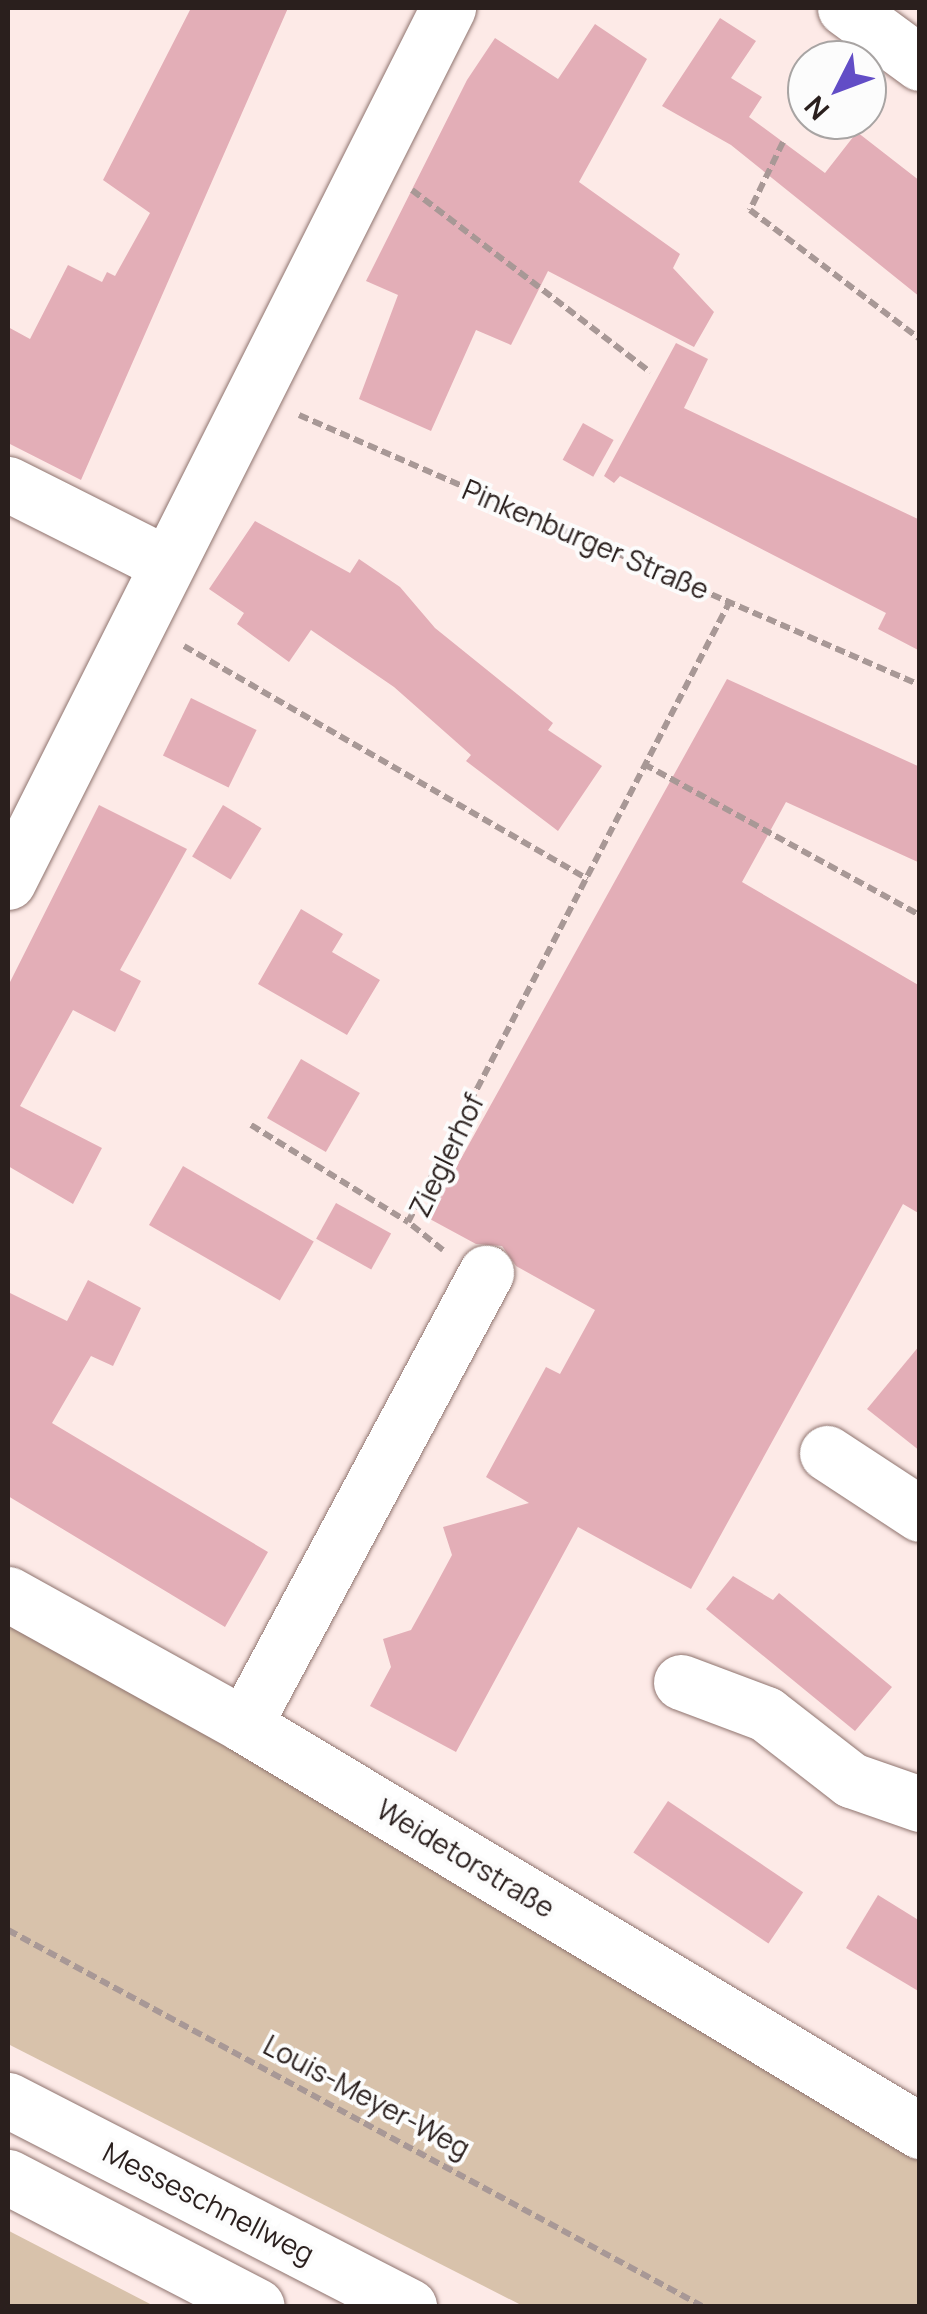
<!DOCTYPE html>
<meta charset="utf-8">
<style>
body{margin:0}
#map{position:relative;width:927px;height:2314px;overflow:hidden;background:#fdeae7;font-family:Manrope,sans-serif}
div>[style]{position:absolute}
.green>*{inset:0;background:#d8c2ab}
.building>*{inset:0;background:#e3aeb7;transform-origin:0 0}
.path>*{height:6px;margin-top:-3px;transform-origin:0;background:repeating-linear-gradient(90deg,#a89896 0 10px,transparent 0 15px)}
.roads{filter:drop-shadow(0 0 2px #8f746f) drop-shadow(0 0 2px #8f746f)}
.minor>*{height:55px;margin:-27.5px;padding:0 27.5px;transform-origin:27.5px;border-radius:27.5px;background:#fff}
.highway>*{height:55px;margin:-27.5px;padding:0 27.5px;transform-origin:27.5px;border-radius:27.5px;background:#fff}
span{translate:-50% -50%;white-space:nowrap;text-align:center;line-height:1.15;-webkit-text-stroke:8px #fcfcfc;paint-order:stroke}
.street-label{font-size:28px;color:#2a1f1d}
.frame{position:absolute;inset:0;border:10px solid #2a1f1d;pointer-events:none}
.north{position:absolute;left:787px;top:40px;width:100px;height:100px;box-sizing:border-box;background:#fcfcfc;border:2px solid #a8a4a3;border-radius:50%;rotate:228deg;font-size:28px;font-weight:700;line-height:40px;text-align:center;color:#2a1f1d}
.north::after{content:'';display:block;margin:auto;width:35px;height:45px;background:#624dc6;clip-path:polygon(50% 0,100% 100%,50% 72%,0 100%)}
</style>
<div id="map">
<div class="green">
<div style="clip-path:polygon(8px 1594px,919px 2131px,919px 2306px,523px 2306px,8px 2044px)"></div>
<div style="clip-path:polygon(8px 2230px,11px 2232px,154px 2306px,8px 2306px)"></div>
</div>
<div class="building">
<div style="clip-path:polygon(191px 8px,288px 8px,81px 480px,8px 443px,8px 327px,30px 339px,68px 265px,102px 282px,107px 272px,115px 276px,150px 213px,103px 180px)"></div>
<div style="clip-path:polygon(720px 18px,756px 41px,731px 78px,762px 97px,749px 117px,825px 173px,857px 132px,920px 181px,920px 297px,731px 145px,662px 106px)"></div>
<div style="clip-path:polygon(595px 24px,647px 59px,579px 182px,680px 254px,673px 268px,714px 312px,694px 347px,548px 271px,511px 345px,476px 330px,431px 431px,359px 399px,398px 295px,366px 281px,467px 80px,495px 38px,558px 79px)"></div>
<div style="clip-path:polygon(676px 343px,708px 359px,684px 408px,920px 520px,920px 651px,878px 629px,886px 613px,620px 476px,614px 483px,604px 476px)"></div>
<div style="left:583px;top:423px;width:35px;height:42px;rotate:29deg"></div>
<div style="clip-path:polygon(255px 521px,350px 573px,359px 559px,400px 587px,435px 628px,553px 723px,548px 730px,602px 766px,558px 831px,466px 761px,471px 755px,394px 687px,311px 630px,289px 662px,237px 624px,244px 613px,209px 589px)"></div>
<div style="clip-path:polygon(727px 679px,920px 767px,920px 863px,786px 802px,742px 882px,920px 986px,920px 1214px,903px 1204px,691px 1589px,578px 1527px,456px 1752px,370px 1706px,391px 1667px,383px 1639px,411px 1630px,431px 1594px,452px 1555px,443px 1527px,529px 1503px,486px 1477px,546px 1367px,560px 1374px,595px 1310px,516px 1266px,502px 1246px,476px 1244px,428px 1218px)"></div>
<div style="left:191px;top:698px;width:73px;height:64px;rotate:26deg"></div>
<div style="clip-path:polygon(99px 805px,187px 849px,120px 970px,141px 981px,115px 1032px,73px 1010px,20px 1106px,102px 1148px,73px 1204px,8px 1166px,8px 986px)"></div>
<div style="left:223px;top:805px;width:45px;height:60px;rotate:31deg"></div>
<div style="clip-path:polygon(301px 909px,343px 934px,332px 952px,380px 980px,347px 1035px,258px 984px)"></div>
<div style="left:301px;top:1059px;width:68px;height:68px;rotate:30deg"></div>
<div style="left:183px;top:1166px;width:151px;height:68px;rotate:30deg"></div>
<div style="left:336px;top:1203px;width:63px;height:41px;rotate:29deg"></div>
<div style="clip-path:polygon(88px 1280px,141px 1308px,113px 1366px,91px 1356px,52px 1423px,268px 1552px,225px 1627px,8px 1496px,8px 1292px,67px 1321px)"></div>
<div style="clip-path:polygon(920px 1345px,920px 1451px,867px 1409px)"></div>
<div style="clip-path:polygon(733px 1576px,773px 1600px,779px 1593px,892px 1687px,855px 1731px,706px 1609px)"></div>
<div style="left:668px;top:1801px;width:163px;height:62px;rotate:34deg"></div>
<div style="clip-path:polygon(878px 1895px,920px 1921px,920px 1992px,846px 1948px)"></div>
</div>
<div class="path">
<div style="left:783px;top:142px;width:76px;rotate:115.9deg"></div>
<div style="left:750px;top:210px;width:213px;rotate:37.2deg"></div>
<div style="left:412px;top:190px;width:300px;rotate:37.4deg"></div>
<div style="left:299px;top:415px;width:677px;rotate:23.5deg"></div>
<div style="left:184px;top:646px;width:466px;rotate:30deg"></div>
<div style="left:644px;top:764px;width:315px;rotate:28.7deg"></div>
<div style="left:251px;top:1125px;width:185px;rotate:31.7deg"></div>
<div style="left:443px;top:1250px;width:45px;rotate:-141.3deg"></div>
<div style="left:408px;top:1222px;width:700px;rotate:-62.59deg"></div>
<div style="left:8px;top:1930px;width:789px;rotate:28.45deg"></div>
</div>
<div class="roads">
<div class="minor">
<div style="left:845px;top:8px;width:93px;rotate:36.3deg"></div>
<div style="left:8px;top:484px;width:178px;rotate:26.7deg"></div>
<div style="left:8px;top:882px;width:979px;rotate:-63.28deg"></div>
<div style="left:827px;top:1453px;width:111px;rotate:33.3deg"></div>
<div style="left:8px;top:1594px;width:270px;rotate:29deg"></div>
<div style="left:244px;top:1725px;width:789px;rotate:30.99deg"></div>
<div style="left:681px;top:1682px;width:91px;rotate:20.6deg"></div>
<div style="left:766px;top:1714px;width:108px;rotate:37.8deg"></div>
<div style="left:851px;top:1780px;width:73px;rotate:19.2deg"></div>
<div style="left:244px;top:1725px;width:513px;rotate:-61.84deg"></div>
</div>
<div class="highway">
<div style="left:8px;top:2100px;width:451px;rotate:27.2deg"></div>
<div style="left:8px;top:2177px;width:280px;rotate:27.4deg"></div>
</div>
</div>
<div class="street-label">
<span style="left:586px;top:539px;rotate:23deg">Pinkenburger Straße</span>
<span style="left:446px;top:1155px;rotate:-64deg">Zieglerhof</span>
<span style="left:466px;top:1858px;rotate:31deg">Weidetorstraße</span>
<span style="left:367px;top:2096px;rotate:28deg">Louis-Meyer-Weg</span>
<span style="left:209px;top:2202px;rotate:27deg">Messeschnellweg</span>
</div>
<div class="frame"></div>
<div class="north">N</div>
</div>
